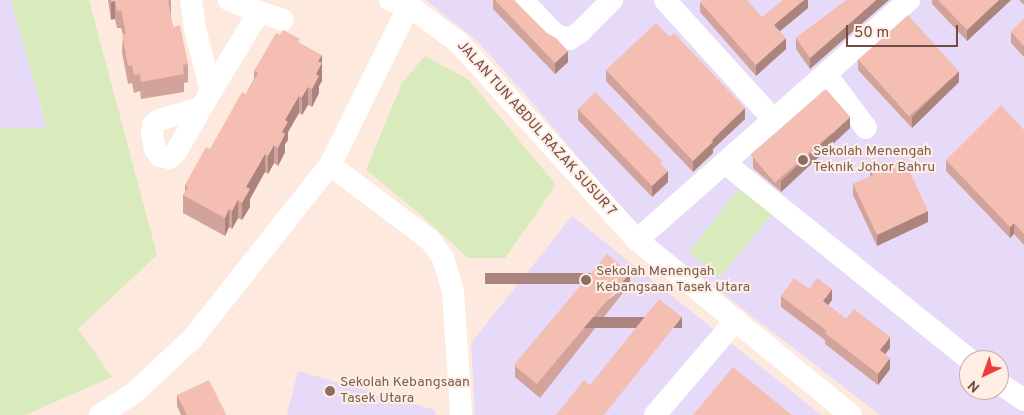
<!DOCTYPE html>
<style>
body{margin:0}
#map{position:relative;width:1024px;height:415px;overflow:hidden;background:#fde9dd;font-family:Overpass,sans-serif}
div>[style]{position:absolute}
.education>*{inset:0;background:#e7daf9}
.green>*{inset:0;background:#d9ebbc;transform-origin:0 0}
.minor>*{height:22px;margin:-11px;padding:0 11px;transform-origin:11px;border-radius:11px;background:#fff}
.wall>*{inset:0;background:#d2a39a}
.shaded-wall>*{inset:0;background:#ab857d;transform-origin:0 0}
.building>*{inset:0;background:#f4beb3;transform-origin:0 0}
.dots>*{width:14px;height:14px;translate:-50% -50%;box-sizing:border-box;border:2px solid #ffeee4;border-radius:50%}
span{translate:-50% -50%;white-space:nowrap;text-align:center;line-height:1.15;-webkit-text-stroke:4px #ffeee4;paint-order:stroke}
.street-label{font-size:14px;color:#734b45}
.education-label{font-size:14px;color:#785e54}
.left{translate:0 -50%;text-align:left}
.north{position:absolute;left:959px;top:350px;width:50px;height:50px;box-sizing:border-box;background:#ffeee4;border:1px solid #c7ada4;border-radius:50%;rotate:222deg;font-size:14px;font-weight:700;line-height:20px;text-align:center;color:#734b45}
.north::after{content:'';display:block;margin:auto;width:18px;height:22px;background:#ee3b3c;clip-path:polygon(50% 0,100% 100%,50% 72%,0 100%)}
.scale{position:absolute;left:846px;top:25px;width:112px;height:22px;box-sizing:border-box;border:2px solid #734b45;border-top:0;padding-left:6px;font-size:15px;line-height:18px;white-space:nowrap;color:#734b45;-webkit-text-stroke:4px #ffeee4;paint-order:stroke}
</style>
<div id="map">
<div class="education">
<div style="clip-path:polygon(0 0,11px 0,47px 129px,0 128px)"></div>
<div style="clip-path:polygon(evenodd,426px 0,1024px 0,1024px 415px,880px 415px,637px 227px,525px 94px,478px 42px,426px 0,969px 360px,999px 360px,999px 390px,969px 390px,969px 360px)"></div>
<div style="clip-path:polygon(572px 216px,821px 415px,475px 415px,471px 343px)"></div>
<div style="clip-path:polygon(298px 371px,435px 410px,435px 415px,287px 415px)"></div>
</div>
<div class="green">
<div style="clip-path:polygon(11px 0,89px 0,157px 255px,78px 329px,112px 377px,25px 415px,0 415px,0 128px,47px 128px)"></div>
<div style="clip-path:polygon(425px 56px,469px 80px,556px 185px,505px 258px,468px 258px,420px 214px,366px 170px,402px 83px)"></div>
<div style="left:740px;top:188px;width:41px;height:82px;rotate:39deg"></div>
</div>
<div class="minor">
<div style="left:191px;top:0;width:29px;rotate:82deg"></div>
<div style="left:195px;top:29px;width:64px;rotate:75.5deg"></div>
<div style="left:211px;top:91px;width:70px;rotate:119.8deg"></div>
<div style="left:176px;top:152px;width:9px;rotate:139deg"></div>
<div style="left:169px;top:158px;width:9px;rotate:-167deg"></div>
<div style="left:160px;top:156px;width:9px;rotate:-126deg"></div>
<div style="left:155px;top:149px;width:16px;rotate:-101deg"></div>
<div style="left:152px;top:133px;width:8px;rotate:-83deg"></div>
<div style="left:153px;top:125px;width:8px;rotate:-40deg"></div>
<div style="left:159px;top:120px;width:44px;rotate:-15.9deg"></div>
<div style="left:229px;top:0;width:32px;rotate:22deg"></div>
<div style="left:390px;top:0;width:20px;rotate:18deg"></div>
<div style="left:409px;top:6px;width:61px;rotate:36.3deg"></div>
<div style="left:458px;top:42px;width:267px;rotate:47.9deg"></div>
<div style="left:637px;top:240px;width:276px;rotate:39.3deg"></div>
<div style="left:522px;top:0;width:49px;rotate:45.8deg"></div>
<div style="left:556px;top:35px;width:14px;rotate:17deg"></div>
<div style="left:569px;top:39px;width:12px;rotate:-31deg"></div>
<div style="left:579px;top:33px;width:47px;rotate:-45deg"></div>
<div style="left:665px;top:0;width:162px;rotate:47.8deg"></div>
<div style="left:826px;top:74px;width:67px;rotate:53.5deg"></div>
<div style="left:211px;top:91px;width:92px;rotate:-58.7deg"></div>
<div style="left:259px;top:12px;width:25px;rotate:18deg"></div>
<div style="left:725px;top:163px;width:314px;rotate:38.8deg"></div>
<div style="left:330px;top:165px;width:125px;rotate:36.9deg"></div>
<div style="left:430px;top:240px;width:22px;rotate:54deg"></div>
<div style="left:443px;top:258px;width:34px;rotate:73deg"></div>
<div style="left:453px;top:290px;width:125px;rotate:86.3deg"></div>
<div style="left:637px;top:240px;width:363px;rotate:-41.4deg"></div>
<div style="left:999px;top:383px;width:30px;rotate:34deg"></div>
<div style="left:100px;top:415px;width:40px;rotate:-32.9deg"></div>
<div style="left:134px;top:393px;width:79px;rotate:-43deg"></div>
<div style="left:192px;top:339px;width:222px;rotate:-51.6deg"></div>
<div style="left:330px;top:165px;width:178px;rotate:-63.6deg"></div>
<div style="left:655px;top:415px;width:125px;rotate:-49.5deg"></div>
</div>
<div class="wall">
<div style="clip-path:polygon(108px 0,171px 0,171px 18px,173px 27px,188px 64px,188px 82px,184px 83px,184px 92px,141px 99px,140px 91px,134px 93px,132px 83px,128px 84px,122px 52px,123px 34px,121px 28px,117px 28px,115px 19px,111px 20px)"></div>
<div style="clip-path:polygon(493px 0,514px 0,568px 62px,555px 74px,493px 9px)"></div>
<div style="clip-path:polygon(808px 0,808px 8px,780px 31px,786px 49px,756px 76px,700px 12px,700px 2px,762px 17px)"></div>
<div style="clip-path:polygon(847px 0,810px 69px,796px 49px,796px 38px)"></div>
<div style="clip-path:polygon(932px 0,1011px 0,967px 41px,932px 4px)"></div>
<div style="clip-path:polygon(1019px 0,1024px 0,1024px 5px)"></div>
<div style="clip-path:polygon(1024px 19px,1024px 57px,1011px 43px,1011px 32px)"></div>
<div style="clip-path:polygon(280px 35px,300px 43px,322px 73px,322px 81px,319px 86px,319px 93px,312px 107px,308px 105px,302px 115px,299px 113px,288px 132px,288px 140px,285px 144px,285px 152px,278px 166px,274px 163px,268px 174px,265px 172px,260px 180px,250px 199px,250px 207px,242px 220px,238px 218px,232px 229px,229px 227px,225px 236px,183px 213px,183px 195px,185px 193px,185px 185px,210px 149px,246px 94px,254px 79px,254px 71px)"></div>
<div style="clip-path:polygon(858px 59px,959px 82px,912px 128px,858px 70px)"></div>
<div style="clip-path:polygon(606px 70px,745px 119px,713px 149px,713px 153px,693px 172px,606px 81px)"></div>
<div style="clip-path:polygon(578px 109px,662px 165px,668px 182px,652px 197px,578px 120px)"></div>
<div style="clip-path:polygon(850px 128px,781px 192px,753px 168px,753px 157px)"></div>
<div style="clip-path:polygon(1024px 130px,1024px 245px,1014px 234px,1010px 238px,946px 171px,946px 160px)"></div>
<div style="clip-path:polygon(870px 168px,928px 222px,877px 246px,853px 195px,853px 184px,870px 177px)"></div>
<div style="clip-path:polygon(630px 284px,540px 398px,515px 377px,515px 366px)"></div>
<div style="clip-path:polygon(809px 289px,832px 300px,828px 305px,846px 319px,890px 348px,885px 354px,890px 369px,878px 385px,825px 344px,825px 340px,781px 307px,781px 296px)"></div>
<div style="clip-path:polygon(177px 395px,226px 415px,181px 415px,177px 406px)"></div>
</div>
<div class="shaded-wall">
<div style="clip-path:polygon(804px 0,808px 0,808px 8px,774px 36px,774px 25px)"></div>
<div style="clip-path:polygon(876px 0,889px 0,810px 69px,810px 58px)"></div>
<div style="clip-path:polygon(999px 0,1011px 0,967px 41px,967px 30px)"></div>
<div style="left:115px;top:1px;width:18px;height:4px;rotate:90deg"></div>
<div style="clip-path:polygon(786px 38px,786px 49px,756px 76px,756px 65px)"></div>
<div style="clip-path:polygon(568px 51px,568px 62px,555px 74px,555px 63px)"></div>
<div style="clip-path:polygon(322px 55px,322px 81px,319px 86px,319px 93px,312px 107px,312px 89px,318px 61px)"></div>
<div style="clip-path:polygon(959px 71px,959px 82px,912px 128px,912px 117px)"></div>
<div style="clip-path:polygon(308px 87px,308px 105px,302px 115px,302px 97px)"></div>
<div style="clip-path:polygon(299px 96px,299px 113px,288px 132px,288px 140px,285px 144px,285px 152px,278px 166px,278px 148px,285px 120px)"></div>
<div style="clip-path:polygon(745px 108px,745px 119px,713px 149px,713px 153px,693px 172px,693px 161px,712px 140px)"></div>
<div style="clip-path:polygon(850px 117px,850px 128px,781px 192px,781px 181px)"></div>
<div style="clip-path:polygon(274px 145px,274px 163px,268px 174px,268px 156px)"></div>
<div style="clip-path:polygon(265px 154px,265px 172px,250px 199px,250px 207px,242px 220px,242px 203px,246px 187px)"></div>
<div style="clip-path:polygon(668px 171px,668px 182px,652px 197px,652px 186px)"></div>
<div style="clip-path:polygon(238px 200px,238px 218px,232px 229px,232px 211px)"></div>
<div style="clip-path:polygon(229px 209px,229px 227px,225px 236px,225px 218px)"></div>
<div style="clip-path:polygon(928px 211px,928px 222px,877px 246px,877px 235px)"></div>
<div style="clip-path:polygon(1014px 223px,1014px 234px,1010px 238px,1010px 227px)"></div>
<div style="left:630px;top:273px;width:11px;height:145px;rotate:90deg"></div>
<div style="clip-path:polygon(832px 289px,832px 300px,823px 312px,823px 301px)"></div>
<div style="left:682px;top:317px;width:11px;height:125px;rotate:90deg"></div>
<div style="clip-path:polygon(890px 337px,890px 348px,880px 361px,880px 350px)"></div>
<div style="clip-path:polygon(890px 358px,890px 369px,878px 385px,878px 374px)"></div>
</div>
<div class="building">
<div style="clip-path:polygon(111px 0,171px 0,168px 1px,173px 27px,180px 25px,188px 64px,183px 65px,184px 74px,141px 82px,140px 74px,134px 75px,132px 65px,128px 66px,122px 34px,126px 34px,121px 10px,117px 11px,115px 1px,111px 2px)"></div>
<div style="clip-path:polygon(495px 0,514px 0,547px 33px,556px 38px,568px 51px,555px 63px)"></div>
<div style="clip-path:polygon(702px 0,747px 0,762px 17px,783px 0,804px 0,774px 25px,786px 38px,756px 65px,700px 2px)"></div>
<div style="clip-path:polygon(847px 0,876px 0,810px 58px,796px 38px)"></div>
<div style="clip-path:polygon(938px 0,999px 0,967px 30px)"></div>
<div style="left:908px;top:15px;width:76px;height:67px;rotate:48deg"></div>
<div style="clip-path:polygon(1024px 19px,1024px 46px,1011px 32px)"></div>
<div style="clip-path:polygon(656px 23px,670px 37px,674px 33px,745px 108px,712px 140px,713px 142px,693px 161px,606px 70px)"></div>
<div style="clip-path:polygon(283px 30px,300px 39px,298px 42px,322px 55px,318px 61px,322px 63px,316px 74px,319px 76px,312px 89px,308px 87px,302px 97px,299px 96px,285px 120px,288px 122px,282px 132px,285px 134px,278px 148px,274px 145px,268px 156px,265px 154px,260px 163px,246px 187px,250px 189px,242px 203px,238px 200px,232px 211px,229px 209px,225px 218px,183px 195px,188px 187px,185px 185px,206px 147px,210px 149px,242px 92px,246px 94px,258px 73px,254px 71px,276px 33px,280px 35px)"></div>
<div style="left:826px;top:89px;width:37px;height:100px;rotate:49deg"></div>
<div style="clip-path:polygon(595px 92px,662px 161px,660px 163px,668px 171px,652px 186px,578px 109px)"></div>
<div style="clip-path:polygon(1001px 105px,1024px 130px,1024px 234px,1014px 223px,1010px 227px,946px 160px)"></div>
<div style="clip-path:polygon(904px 159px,928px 211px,877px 235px,853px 184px,873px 175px,870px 168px,882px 162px,884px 168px)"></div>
<div style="left:607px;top:254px;width:30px;height:145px;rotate:40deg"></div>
<div style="clip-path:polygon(794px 278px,809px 289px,817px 278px,832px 289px,823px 301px,846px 319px,854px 309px,890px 337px,880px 350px,890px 358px,878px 374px,825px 333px,827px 331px,781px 296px)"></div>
<div style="clip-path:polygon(659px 299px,682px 317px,604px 415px,556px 415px,584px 380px,590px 385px)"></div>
<div style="clip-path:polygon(733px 367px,792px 415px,693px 415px)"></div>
<div style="clip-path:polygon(209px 380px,226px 414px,224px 415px,187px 415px,177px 395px)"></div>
</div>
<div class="dots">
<div style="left:803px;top:160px;background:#8d6e63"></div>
<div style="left:586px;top:280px;background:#8d6e63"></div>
<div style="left:330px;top:391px;background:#8d6e63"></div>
</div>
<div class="street-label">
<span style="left:536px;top:129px;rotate:48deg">JALAN TUN ABDUL RAZAK SUSUR 7</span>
</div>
<div class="education-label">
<span class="left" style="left:813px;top:160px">Sekolah Menengah<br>Teknik Johor Bahru</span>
<span class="left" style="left:596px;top:280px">Sekolah Menengah<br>Kebangsaan Tasek Utara</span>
<span class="left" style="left:340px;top:391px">Sekolah Kebangsaan<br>Tasek Utara</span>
</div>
<div class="north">N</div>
<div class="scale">50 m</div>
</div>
